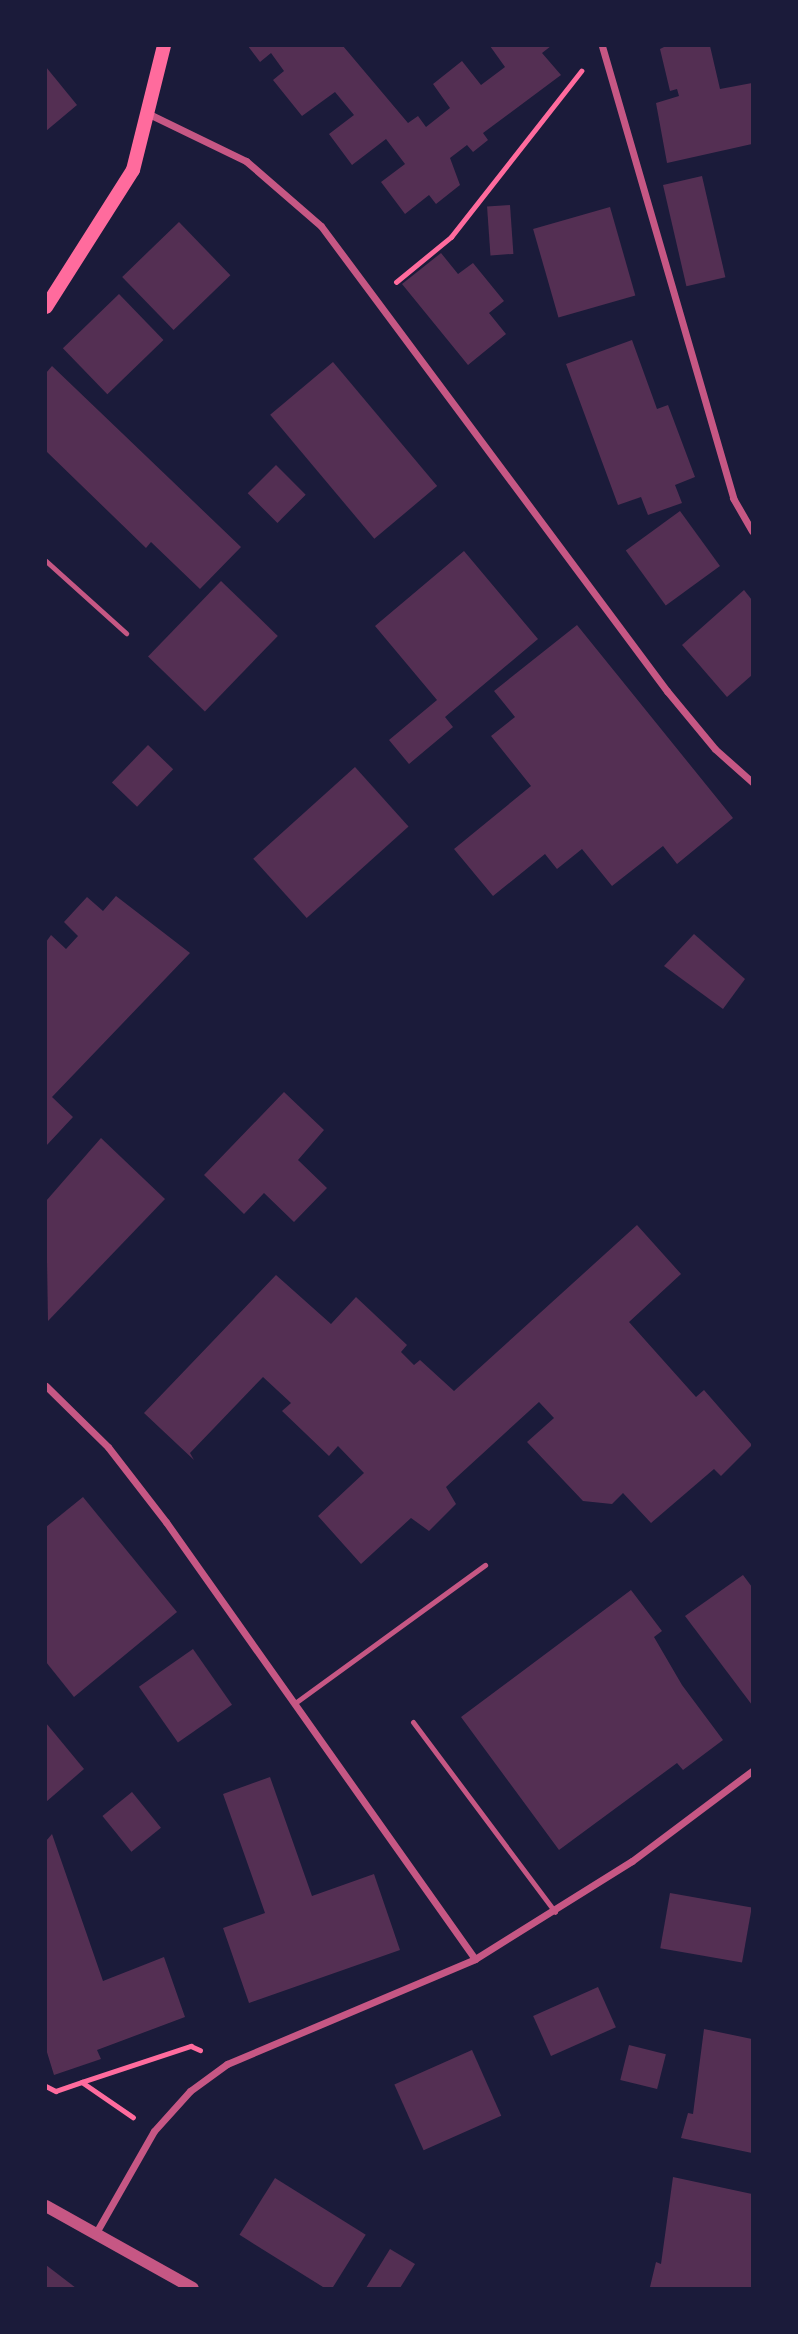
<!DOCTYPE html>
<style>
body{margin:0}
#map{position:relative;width:798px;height:2334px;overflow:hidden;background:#1b1b3a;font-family:"Sofia Sans Condensed",sans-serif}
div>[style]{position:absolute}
.building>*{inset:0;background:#542f53;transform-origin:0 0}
.path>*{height:4.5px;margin:-2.25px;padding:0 2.25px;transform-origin:2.25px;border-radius:2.25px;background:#ff6b9d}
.service>*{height:5px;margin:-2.5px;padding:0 2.5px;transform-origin:2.5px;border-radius:2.5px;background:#c65784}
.minor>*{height:7px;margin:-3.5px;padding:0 3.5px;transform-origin:3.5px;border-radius:3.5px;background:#c65784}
.tertiary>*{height:12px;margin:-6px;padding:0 6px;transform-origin:6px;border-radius:6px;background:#c65784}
.secondary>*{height:14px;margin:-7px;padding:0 7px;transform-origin:7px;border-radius:7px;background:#ff6b9d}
span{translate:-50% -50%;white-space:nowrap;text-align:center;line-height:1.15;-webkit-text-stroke:5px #1b1b3a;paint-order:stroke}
.frame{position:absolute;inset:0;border:47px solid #1b1b3a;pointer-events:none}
</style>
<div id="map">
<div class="building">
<div style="clip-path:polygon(248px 46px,343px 46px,408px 123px,418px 116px,426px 127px,450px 108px,433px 84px,462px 61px,481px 85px,505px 67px,490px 46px,551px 46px,542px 53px,561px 75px,483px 133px,488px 140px,473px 152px,467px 145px,450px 158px,460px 185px,436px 204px,429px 195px,405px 214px,381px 182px,405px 164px,386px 139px,352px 165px,329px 134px,354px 115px,335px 92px,302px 116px,273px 80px,284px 71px,271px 53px,260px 62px)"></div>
<div style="clip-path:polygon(666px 46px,710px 46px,720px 89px,752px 83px,752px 144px,667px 163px,656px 103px,679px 96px,677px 89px,670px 91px,660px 49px)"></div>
<div style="clip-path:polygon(46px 67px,77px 105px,46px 131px)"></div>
<div style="left:702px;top:176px;width:104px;height:40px;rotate:77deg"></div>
<div style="left:510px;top:205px;width:49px;height:23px;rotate:86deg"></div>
<div style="left:610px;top:207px;width:92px;height:80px;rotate:74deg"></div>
<div style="left:179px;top:222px;width:74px;height:79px;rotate:46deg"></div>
<div style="clip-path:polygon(441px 253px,458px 274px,473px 263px,504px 301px,489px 313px,506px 334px,468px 365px,402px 284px)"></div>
<div style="left:119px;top:294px;width:64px;height:78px;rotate:46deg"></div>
<div style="clip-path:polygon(632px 340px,657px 409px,668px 405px,695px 477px,675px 485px,682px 503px,648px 515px,641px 497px,618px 505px,566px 364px)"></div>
<div style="left:333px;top:362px;width:162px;height:82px;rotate:50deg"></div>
<div style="clip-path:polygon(52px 366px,241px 547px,200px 589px,151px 542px,146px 548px,46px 451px,46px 373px)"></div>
<div style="left:276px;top:465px;width:42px;height:40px;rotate:45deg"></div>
<div style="left:680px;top:511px;width:68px;height:67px;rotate:54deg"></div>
<div style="clip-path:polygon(464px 551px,538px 639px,445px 717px,453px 727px,409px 764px,389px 740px,437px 700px,375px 626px)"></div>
<div style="left:221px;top:581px;width:79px;height:105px;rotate:44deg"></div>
<div style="clip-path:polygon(744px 590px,752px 600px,752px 675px,727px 697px,682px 645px)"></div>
<div style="clip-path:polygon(577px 625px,733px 818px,677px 864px,663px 846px,612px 886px,582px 849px,557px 869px,545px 854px,493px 896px,454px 849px,531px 786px,491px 736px,515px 717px,494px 691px)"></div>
<div style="left:148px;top:745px;width:35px;height:52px;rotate:44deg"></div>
<div style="left:355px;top:767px;width:80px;height:137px;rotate:48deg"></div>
<div style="clip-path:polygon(116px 896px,190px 953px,52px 1097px,73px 1117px,46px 1146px,46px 942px,51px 935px,66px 949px,78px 936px,64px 922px,87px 897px,103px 911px)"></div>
<div style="clip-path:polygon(694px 934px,745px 979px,723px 1009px,664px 966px)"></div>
<div style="clip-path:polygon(284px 1092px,324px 1130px,298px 1160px,327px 1188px,294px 1222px,264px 1193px,244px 1214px,204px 1175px)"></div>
<div style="clip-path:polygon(101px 1138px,165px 1199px,48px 1321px,46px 1201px)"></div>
<div style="clip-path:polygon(637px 1225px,681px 1274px,629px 1322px,696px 1397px,704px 1390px,752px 1445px,721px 1476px,714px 1469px,651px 1523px,623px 1493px,612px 1504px,583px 1501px,527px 1442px,554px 1418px,539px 1402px,446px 1487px,456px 1504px,429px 1531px,411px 1518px,361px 1564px,318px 1516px,364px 1473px,338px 1446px,329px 1456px,282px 1411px,291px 1403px,263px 1377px,190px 1453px,194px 1460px,144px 1413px,276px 1275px,331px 1324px,356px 1297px,407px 1345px,401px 1352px,414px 1365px,420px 1360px,454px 1391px)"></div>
<div style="clip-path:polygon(83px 1497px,177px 1612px,74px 1697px,46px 1662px,46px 1527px)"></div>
<div style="clip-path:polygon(743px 1575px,752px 1587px,752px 1705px,685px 1616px)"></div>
<div style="clip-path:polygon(631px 1590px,662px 1631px,654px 1637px,682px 1685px,723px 1740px,683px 1770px,677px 1763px,559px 1850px,461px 1717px)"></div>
<div style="left:193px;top:1649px;width:68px;height:66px;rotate:55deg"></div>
<div style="clip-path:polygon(46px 1723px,84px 1769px,46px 1802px)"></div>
<div style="clip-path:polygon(270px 1777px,312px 1896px,374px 1874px,400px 1950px,249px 2003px,223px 1928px,265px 1913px,223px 1794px)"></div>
<div style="left:132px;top:1792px;width:46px;height:38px;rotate:51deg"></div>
<div style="clip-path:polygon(52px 1834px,103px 1981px,164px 1957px,185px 2017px,97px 2050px,101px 2059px,54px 2075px,46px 2049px,46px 1841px)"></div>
<div style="left:670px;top:1893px;width:83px;height:56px;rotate:10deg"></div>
<div style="left:598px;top:1987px;width:44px;height:71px;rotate:66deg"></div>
<div style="clip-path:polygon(704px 2029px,752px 2039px,752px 2153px,681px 2138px,688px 2113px,693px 2114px)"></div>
<div style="left:629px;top:2045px;width:38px;height:36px;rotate:14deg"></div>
<div style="left:472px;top:2050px;width:72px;height:85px;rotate:66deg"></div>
<div style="clip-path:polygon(673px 2177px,752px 2194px,752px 2288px,650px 2287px,656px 2262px,661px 2264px)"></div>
<div style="left:275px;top:2178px;width:107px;height:67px;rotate:32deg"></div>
<div style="clip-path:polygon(390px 2249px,415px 2264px,400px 2288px,366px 2288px)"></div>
<div style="clip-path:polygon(46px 2265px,76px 2288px,46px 2288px)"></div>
</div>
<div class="path">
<div style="left:396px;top:282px;width:71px;rotate:-39.3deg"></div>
<div style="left:451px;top:237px;width:211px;rotate:-51.9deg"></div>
<div style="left:82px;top:2082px;width:115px;rotate:-18.3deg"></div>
<div style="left:191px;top:2046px;width:10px;rotate:24deg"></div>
<div style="left:46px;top:2086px;width:11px;rotate:27deg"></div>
<div style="left:56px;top:2091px;width:28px;rotate:-19deg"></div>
<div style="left:82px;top:2082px;width:62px;rotate:34.5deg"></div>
</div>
<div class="service">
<div style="left:46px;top:561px;width:108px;rotate:42deg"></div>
<div style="left:295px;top:1703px;width:235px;rotate:-36deg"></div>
<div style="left:413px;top:1722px;width:237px;rotate:53.2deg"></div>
</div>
<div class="minor">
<div style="left:602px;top:46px;width:471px;rotate:73.8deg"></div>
<div style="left:733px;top:498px;width:38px;rotate:60deg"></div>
<div style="left:149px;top:114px;width:108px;rotate:25.9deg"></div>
<div style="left:246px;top:161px;width:99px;rotate:40.9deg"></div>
<div style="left:321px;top:226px;width:580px;rotate:53.35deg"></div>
<div style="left:667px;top:691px;width:75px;rotate:50.4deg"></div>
<div style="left:715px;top:749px;width:50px;rotate:41.7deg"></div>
<div style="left:46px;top:1386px;width:87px;rotate:44.5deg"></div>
<div style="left:108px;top:1447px;width:95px;rotate:52.3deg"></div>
<div style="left:166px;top:1522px;width:535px;rotate:54.74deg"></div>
<div style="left:97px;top:2231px;width:115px;rotate:-60.3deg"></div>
<div style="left:154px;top:2131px;width:54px;rotate:-48deg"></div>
<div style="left:190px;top:2091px;width:46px;rotate:-36.1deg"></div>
<div style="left:227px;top:2064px;width:269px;rotate:-22.9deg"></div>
<div style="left:475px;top:1959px;width:185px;rotate:-32deg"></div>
<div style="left:632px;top:1861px;width:150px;rotate:-36.9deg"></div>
</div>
<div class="tertiary">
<div style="left:46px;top:2206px;width:168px;rotate:29.2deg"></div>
</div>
<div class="secondary">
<div style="left:46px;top:307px;width:162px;rotate:-57.6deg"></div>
<div style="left:133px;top:170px;width:128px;rotate:-76deg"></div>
</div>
<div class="frame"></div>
</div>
